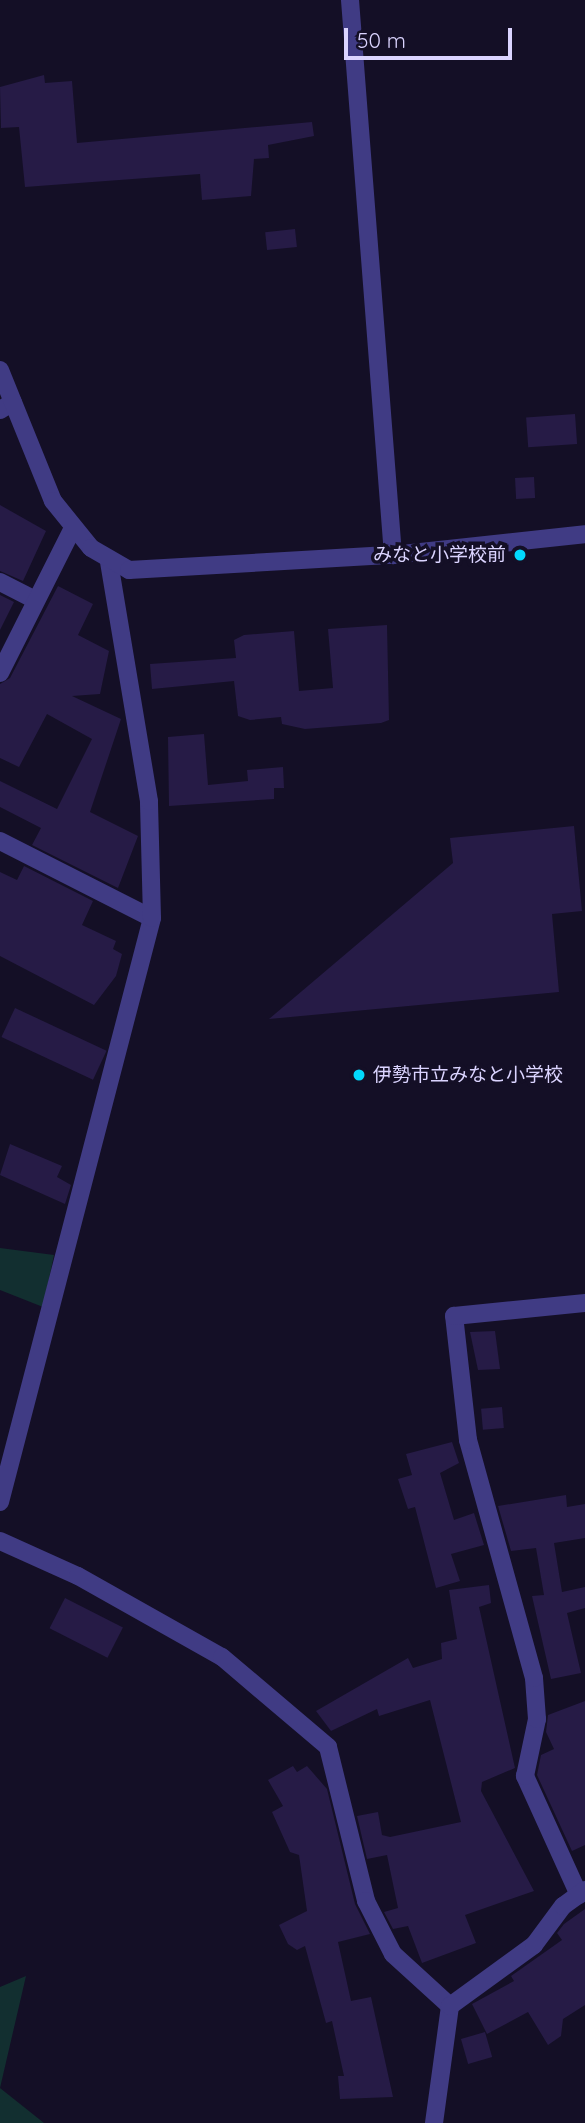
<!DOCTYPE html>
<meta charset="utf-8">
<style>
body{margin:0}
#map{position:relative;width:585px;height:2123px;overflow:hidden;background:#140f26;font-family:Quicksand,"Noto Sans JP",sans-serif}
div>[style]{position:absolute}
.green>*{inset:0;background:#122f30}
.building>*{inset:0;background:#261b46;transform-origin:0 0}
.minor>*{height:18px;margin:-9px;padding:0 9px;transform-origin:9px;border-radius:9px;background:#403b84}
.tertiary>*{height:18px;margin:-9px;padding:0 9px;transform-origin:9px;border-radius:9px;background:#403b84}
.dots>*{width:19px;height:19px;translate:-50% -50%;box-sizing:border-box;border:4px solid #140f26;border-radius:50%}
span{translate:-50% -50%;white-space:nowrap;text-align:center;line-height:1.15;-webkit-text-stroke:7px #140f26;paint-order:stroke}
.poi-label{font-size:19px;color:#dbd4ff}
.right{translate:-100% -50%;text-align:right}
.left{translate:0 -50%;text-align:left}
.scale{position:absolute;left:344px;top:28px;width:168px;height:32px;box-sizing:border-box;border:4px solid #dbd4ff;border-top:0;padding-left:9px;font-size:21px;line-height:24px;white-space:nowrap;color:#dbd4ff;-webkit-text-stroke:5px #140f26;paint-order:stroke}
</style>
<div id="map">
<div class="green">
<div style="clip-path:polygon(0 1248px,54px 1255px,43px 1307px,0 1290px)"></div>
<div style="clip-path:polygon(26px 1976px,0 2088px,44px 2123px,0 2123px,0 1987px)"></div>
</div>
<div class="building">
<div style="clip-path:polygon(44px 75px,45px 83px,72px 81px,77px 143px,312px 122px,314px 136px,268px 145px,269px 158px,254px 159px,251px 196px,202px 200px,200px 174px,25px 187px,19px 127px,1px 128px,0 87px)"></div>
<div style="left:295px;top:229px;width:18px;height:30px;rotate:84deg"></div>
<div style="left:575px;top:414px;width:30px;height:49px;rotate:86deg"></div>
<div style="left:534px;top:477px;width:21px;height:19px;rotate:87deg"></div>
<div style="clip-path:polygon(0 505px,46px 531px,23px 581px,0 571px)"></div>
<div style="clip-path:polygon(58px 586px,93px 604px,78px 635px,109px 651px,100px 694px,72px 696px,121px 719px,90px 812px,138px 836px,118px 888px,32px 845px,41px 828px,0 807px,0 781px,57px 809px,92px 739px,47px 714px,19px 767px,0 758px,0 684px,10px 678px)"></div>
<div style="clip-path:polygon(0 595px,14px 602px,0 630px)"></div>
<div style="clip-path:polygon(387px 625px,389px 720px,381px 723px,305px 729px,282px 724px,281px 717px,250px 720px,238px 716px,234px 681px,152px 689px,150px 664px,236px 658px,234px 640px,244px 635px,294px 631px,299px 691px,333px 688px,328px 629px)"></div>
<div style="clip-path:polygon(204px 734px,208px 785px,248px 781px,247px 770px,283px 767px,284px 788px,274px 788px,274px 799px,169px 806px,168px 737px)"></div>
<div style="clip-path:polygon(574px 826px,582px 911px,552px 914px,559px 992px,269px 1019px,453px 863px,450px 838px)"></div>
<div style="clip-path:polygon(24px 866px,93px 901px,82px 925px,116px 941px,113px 949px,122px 954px,116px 976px,94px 1005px,0 956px,0 872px,17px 880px)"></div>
<div style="left:15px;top:1008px;width:101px;height:32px;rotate:25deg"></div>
<div style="clip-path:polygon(10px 1144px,62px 1166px,57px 1177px,71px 1185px,65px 1204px,0 1175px)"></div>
<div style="clip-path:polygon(495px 1331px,500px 1369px,478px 1370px,470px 1332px)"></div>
<div style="left:502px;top:1407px;width:21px;height:21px;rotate:85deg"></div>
<div style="clip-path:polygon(452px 1442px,459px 1463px,440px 1473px,454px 1520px,474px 1513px,484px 1545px,451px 1554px,460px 1581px,436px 1588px,415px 1507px,408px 1509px,398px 1479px,412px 1475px,406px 1454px)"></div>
<div style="clip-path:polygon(566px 1495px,567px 1507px,585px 1504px,585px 1538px,554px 1543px,562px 1592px,585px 1587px,585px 1608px,567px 1613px,581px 1673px,551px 1679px,532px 1596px,544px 1595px,536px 1548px,511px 1551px,498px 1506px)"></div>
<div style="clip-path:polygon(489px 1585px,491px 1603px,479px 1607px,515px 1768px,482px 1782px,481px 1791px,534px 1891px,465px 1915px,476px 1943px,422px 1963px,408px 1926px,393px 1929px,384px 1912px,398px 1908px,387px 1855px,367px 1859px,357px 1816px,378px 1812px,382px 1835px,390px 1837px,461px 1822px,430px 1700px,379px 1716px,377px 1709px,331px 1731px,316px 1711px,408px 1658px,413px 1668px,442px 1659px,441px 1643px,457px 1639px,449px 1590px)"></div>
<div style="left:65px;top:1598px;width:65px;height:34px;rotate:27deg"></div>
<div style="clip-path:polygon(585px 1701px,585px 1845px,572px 1851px,537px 1775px,541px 1755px,554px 1749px,546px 1732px,548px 1715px)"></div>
<div style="clip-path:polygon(293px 1766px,297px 1772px,307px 1766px,327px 1789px,355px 1904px,370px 1934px,338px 1942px,351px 2001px,371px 1997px,393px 2097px,340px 2099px,338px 2076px,344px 2076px,332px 2021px,326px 2023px,305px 1946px,297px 1950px,288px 1944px,279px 1925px,307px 1911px,299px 1855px,290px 1852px,272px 1812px,283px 1806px,268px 1780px)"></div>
<div style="clip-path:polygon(585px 1909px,585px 2005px,563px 2019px,561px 2036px,548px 2045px,528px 2012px,487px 2034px,472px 2004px,514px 1981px,511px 1976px,562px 1940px,557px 1933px,564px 1924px)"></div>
<div style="left:485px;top:2032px;width:26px;height:25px;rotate:74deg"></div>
</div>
<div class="minor">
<div style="left:350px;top:0;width:557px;rotate:85.57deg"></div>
<div style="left:0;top:410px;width:15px;rotate:-32deg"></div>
<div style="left:0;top:582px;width:38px;rotate:27deg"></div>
<div style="left:0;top:673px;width:162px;rotate:-63.3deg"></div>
<div style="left:0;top:841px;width:170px;rotate:26.9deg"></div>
<div style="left:0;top:1502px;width:603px;rotate:-75.41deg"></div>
<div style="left:152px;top:918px;width:117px;rotate:-91.5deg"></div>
<div style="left:149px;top:801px;width:241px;rotate:-99.5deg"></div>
<div style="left:0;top:1541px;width:85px;rotate:24.2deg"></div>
<div style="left:78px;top:1576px;width:165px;rotate:29.4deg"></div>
<div style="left:222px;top:1657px;width:139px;rotate:40.3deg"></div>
<div style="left:328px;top:1747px;width:159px;rotate:76.1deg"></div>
<div style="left:366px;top:1901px;width:59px;rotate:63deg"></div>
<div style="left:393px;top:1954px;width:77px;rotate:42.4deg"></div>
<div style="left:579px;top:1895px;width:131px;rotate:-114.4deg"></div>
<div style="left:525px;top:1776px;width:58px;rotate:-78.1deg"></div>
<div style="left:537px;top:1719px;width:41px;rotate:-94.2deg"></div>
<div style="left:534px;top:1678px;width:247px;rotate:-105.5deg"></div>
<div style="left:468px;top:1440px;width:125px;rotate:-96.4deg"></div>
<div style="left:454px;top:1316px;width:132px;rotate:-5.7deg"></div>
<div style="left:434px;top:2123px;width:118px;rotate:-82.2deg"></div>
<div style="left:450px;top:2006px;width:104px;rotate:-36deg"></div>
<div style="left:534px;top:1945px;width:49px;rotate:-53.4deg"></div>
<div style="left:563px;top:1906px;width:27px;rotate:-36deg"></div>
</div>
<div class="tertiary">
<div style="left:0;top:370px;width:141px;rotate:68deg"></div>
<div style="left:53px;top:501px;width:60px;rotate:51deg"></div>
<div style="left:91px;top:548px;width:44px;rotate:30.1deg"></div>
<div style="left:129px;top:570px;width:264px;rotate:-3.3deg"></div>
<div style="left:393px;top:555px;width:193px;rotate:-6.2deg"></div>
</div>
<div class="dots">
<div style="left:520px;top:555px;background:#02d9fd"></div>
<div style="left:359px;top:1075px;background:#02d9fd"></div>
</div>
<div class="poi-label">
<span class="right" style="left:506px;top:555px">みなと小学校前</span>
<span class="left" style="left:373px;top:1075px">伊勢市立みなと小学校</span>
</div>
<div class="scale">50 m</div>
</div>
